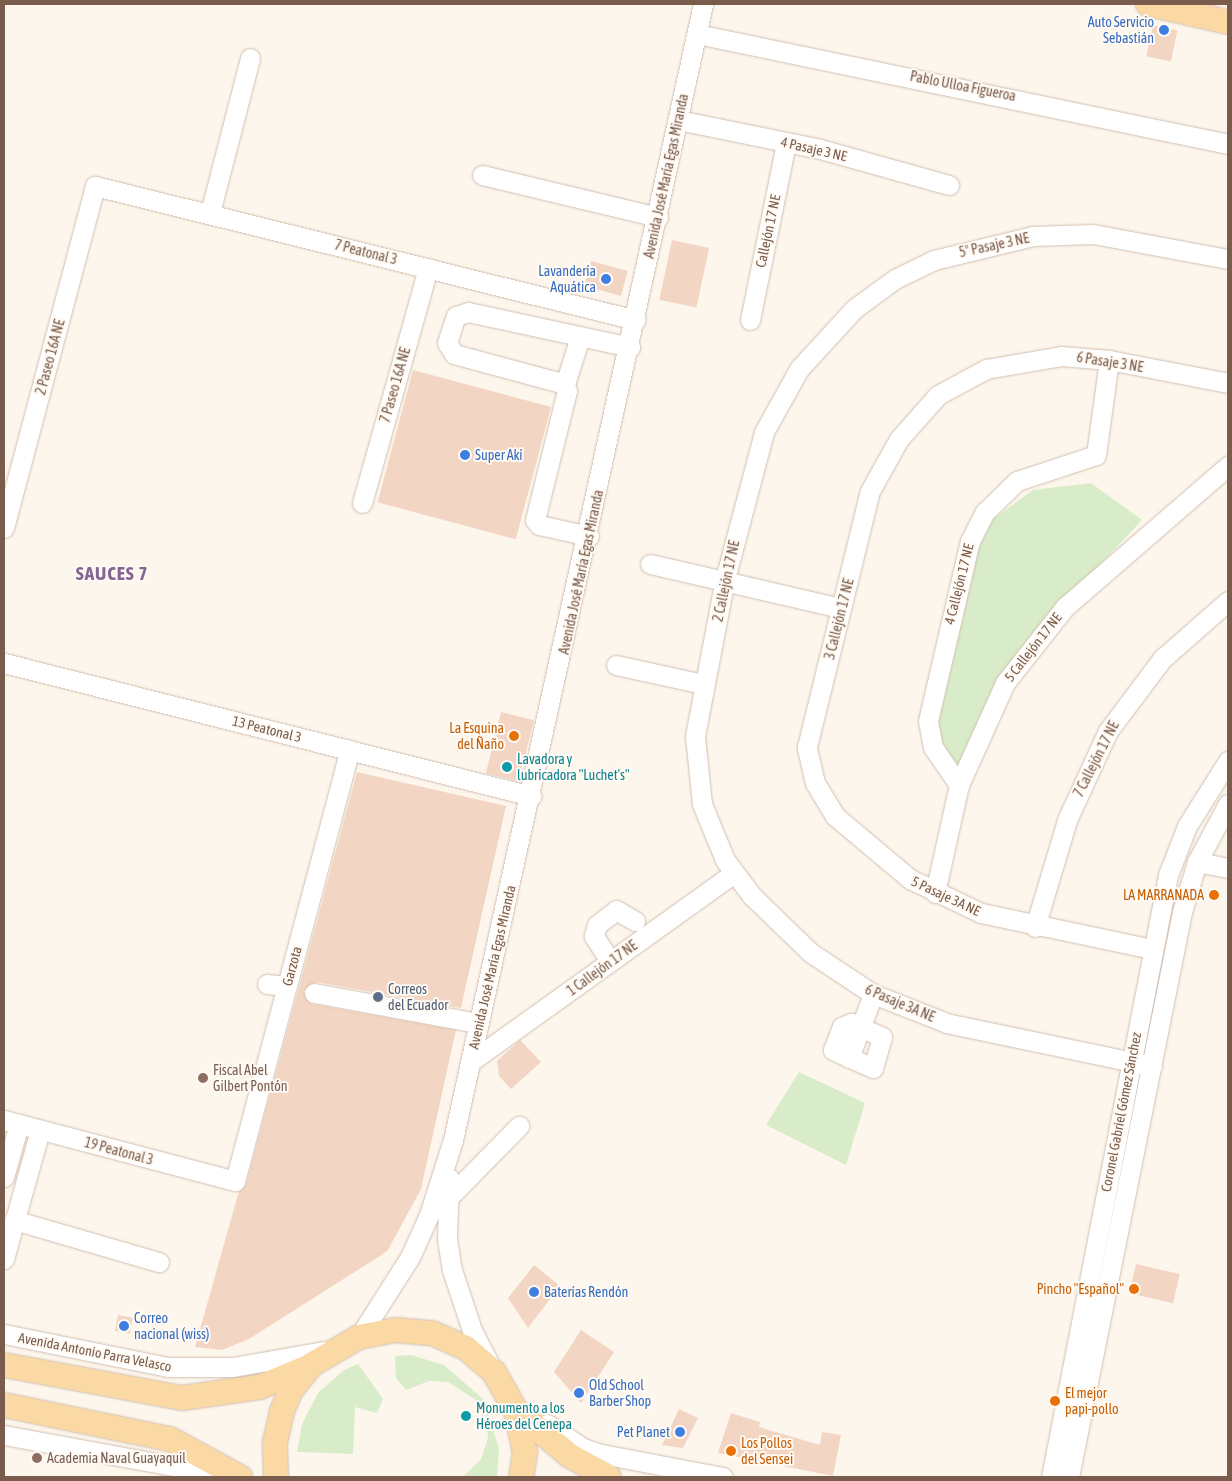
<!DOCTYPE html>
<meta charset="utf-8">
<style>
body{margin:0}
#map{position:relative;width:1232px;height:1481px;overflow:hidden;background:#fdf6ec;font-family:"Asap Condensed",sans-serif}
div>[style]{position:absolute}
.green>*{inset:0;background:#d8ecc9}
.building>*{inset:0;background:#f3d5c3;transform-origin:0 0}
.roads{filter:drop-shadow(0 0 1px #d1beb0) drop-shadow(0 0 1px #d1beb0)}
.minor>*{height:19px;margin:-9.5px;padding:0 9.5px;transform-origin:9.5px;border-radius:9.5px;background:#fff}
.major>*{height:24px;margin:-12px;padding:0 12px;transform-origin:12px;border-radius:12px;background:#fbd9a5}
.dots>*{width:14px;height:14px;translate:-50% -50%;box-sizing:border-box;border:2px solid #fffaf3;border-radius:50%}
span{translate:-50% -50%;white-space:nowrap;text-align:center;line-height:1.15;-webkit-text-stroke:4px #fffaf3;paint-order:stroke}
.shop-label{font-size:14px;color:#366cbe}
.right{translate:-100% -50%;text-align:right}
.left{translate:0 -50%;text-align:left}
.street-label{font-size:14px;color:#7a5c4d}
.food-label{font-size:14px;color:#c56008}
.culture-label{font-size:14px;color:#0d838f}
.service-label{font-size:14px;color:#4e5e75}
.education-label{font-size:14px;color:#785e54}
.district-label{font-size:19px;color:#846695;font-weight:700;letter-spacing:1px}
.frame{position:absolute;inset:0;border:5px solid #7a5c4d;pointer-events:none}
</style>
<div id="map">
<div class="green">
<div style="clip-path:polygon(1091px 483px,1142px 520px,1053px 615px,962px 774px,938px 747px,937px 716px,977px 539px,988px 523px,1033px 490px)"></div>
<div style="clip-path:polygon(799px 1072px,865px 1103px,846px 1165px,766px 1125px)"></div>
<div style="clip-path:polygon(411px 1355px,444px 1365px,483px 1399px,499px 1448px,497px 1477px,463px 1477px,481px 1459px,488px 1438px,486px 1414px,479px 1402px,448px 1382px,429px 1381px,406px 1390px,396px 1378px,395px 1356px)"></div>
<div style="clip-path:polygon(358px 1364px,383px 1399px,377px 1413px,355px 1407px,353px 1454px,297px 1452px,302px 1424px,318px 1393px,344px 1370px)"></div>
</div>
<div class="building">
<div style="left:1153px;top:25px;width:25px;height:32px;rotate:12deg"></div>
<div style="left:672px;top:240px;width:38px;height:61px;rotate:12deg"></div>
<div style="left:591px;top:261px;width:38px;height:26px;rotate:15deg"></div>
<div style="left:413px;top:370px;width:143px;height:137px;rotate:15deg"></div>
<div style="left:501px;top:712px;width:34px;height:63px;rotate:14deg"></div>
<div style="clip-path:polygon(357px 772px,506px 806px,461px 1008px,316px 982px,303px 991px,312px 1004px,456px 1030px,421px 1189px,388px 1250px,380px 1256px,249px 1339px,222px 1350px,195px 1347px,239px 1191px,246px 1184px)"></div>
<div style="clip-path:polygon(520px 1040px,541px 1062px,511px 1089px,499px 1076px,497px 1061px)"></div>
<div style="left:1136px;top:1264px;width:45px;height:30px;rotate:13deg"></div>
<div style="clip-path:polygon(534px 1265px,560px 1286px,528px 1328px,508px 1298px)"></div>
<div style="left:118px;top:1315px;width:15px;height:16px;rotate:11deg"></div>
<div style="clip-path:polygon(581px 1330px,614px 1352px,581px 1403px,554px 1372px)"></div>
<div style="clip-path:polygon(679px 1409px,698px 1418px,683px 1448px,662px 1445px)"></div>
<div style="clip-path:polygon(731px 1413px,760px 1422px,759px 1427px,820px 1445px,822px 1432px,841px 1435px,833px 1476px,718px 1453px)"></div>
</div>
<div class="roads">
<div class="minor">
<div style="left:697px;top:34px;width:542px;rotate:11.7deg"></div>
<div style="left:678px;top:120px;width:145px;rotate:11.5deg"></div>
<div style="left:820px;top:149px;width:134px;rotate:15.6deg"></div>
<div style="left:482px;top:175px;width:181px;rotate:13.4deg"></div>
<div style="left:210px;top:213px;width:160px;rotate:-75.5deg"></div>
<div style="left:750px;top:320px;width:181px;rotate:-78.5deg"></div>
<div style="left:565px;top:384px;width:49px;rotate:-72.3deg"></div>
<div style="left:362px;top:503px;width:244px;rotate:-74.3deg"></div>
<div style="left:4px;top:528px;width:354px;rotate:-75.1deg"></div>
<div style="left:95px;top:186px;width:557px;rotate:13.91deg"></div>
<div style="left:589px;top:536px;width:51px;rotate:-167.6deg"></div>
<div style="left:539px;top:525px;width:6px;rotate:-129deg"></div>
<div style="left:535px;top:520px;width:133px;rotate:-76.1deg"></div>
<div style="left:567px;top:391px;width:7px;rotate:-106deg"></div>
<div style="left:565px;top:384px;width:115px;rotate:-164.9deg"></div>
<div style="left:454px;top:354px;width:13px;rotate:-122deg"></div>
<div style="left:447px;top:343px;width:28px;rotate:-72deg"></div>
<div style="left:456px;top:316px;width:13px;rotate:-18deg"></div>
<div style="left:468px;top:312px;width:166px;rotate:12.2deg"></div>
<div style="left:650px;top:564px;width:196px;rotate:13deg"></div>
<div style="left:4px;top:663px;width:544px;rotate:14.16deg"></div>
<div style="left:616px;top:665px;width:89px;rotate:12.3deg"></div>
<div style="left:959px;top:785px;width:46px;rotate:-124.4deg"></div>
<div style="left:933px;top:747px;width:26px;rotate:-101deg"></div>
<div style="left:928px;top:721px;width:185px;rotate:-76.9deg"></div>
<div style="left:970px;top:541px;width:33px;rotate:-63deg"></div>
<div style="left:985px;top:512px;width:45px;rotate:-44.1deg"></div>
<div style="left:1017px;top:481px;width:83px;rotate:-18.2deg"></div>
<div style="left:1096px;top:455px;width:96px;rotate:-82.2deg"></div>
<div style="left:1197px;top:862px;width:32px;rotate:11deg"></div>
<div style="left:935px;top:893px;width:111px;rotate:-77.5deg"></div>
<div style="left:959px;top:785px;width:112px;rotate:-65.7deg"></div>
<div style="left:1005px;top:683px;width:97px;rotate:-51.7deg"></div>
<div style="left:1065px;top:607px;width:216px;rotate:-40.9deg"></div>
<div style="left:1035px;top:927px;width:112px;rotate:-73.3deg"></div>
<div style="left:1067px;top:820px;width:98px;rotate:-65.3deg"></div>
<div style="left:1108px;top:731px;width:90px;rotate:-53.1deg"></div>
<div style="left:1162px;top:659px;width:88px;rotate:-41.3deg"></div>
<div style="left:1152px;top:949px;width:175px;rotate:-168.1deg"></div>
<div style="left:981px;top:913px;width:79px;rotate:-154.4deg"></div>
<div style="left:910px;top:879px;width:98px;rotate:-140deg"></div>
<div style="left:835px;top:816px;width:39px;rotate:-121deg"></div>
<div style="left:815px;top:783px;width:37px;rotate:-103deg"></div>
<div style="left:807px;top:747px;width:264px;rotate:-76.2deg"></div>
<div style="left:870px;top:491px;width:60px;rotate:-60.9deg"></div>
<div style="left:899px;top:439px;width:59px;rotate:-48.4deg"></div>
<div style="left:938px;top:395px;width:55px;rotate:-28.4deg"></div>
<div style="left:986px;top:369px;width:76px;rotate:-9.8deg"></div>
<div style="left:1061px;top:356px;width:48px;rotate:4.8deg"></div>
<div style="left:1109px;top:360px;width:121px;rotate:10.9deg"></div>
<div style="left:610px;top:961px;width:30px;rotate:-123deg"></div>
<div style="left:594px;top:936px;width:11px;rotate:-75deg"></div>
<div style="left:597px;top:925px;width:24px;rotate:-38deg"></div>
<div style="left:616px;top:910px;width:22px;rotate:30deg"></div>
<div style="left:267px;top:984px;width:20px;rotate:6deg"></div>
<div style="left:314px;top:993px;width:167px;rotate:10.4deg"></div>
<div style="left:851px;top:1023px;width:34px;rotate:24deg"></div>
<div style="left:882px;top:1037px;width:32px;rotate:106deg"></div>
<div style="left:873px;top:1068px;width:44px;rotate:-155.8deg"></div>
<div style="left:833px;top:1050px;width:25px;rotate:-69deg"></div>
<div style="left:842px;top:1027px;width:10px;rotate:-24deg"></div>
<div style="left:849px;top:1058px;width:68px;rotate:-69.4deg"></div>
<div style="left:470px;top:1062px;width:323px;rotate:-35.6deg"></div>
<div style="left:1152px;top:1066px;width:209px;rotate:-168.2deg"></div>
<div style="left:947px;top:1023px;width:79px;rotate:-158.6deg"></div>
<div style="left:873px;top:994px;width:74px;rotate:-146.5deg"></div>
<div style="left:811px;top:953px;width:82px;rotate:-136deg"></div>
<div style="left:752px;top:896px;width:45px;rotate:-126.9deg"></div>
<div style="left:725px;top:860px;width:61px;rotate:-112.3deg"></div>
<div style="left:702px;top:804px;width:68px;rotate:-95.9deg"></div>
<div style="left:695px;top:736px;width:160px;rotate:-79.2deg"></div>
<div style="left:725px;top:579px;width:152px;rotate:-75.1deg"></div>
<div style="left:764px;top:432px;width:72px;rotate:-60.9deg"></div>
<div style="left:799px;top:369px;width:81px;rotate:-47.5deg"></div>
<div style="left:854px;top:309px;width:51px;rotate:-36.2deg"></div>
<div style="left:895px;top:279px;width:43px;rotate:-26deg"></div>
<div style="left:934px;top:260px;width:102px;rotate:-13.6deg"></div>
<div style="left:1033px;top:236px;width:60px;rotate:-1.9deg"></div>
<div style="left:1093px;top:234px;width:137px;rotate:10.5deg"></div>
<div style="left:4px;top:1120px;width:239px;rotate:14.8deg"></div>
<div style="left:235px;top:1181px;width:446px;rotate:-75.1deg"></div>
<div style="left:4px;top:1177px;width:55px;rotate:-74.2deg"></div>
<div style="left:449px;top:1178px;width:61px;rotate:91.9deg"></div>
<div style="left:447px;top:1239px;width:31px;rotate:81deg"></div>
<div style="left:452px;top:1270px;width:63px;rotate:71.6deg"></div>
<div style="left:472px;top:1330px;width:39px;rotate:63deg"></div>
<div style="left:447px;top:1199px;width:103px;rotate:-45.4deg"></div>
<div style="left:14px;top:1220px;width:151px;rotate:16.2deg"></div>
<div style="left:4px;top:1259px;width:134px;rotate:-74.4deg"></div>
<div style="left:4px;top:1334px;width:166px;rotate:11.4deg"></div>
<div style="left:167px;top:1367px;width:66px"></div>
<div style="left:233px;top:1367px;width:92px;rotate:-10deg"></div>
<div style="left:359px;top:1337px;width:95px;rotate:-57.5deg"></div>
<div style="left:410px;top:1257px;width:46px;rotate:-65.7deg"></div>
<div style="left:429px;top:1215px;width:79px;rotate:-72.3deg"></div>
<div style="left:453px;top:1140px;width:1163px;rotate:-77.59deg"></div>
<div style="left:547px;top:1424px;width:43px;rotate:33.7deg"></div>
<div style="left:583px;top:1448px;width:20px;rotate:18deg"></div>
<div style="left:602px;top:1454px;width:123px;rotate:10.8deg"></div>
<div style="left:4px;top:1435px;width:223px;rotate:10.4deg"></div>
<div style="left:1051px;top:1477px;width:613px;rotate:-79deg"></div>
<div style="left:1168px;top:875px;width:53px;rotate:-68.8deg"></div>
<div style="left:1187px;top:826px;width:77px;rotate:-57.8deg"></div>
<div style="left:1069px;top:1477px;width:576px;rotate:-78.69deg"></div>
<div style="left:1182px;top:912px;width:52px;rotate:-73.3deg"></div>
<div style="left:1197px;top:862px;width:66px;rotate:-61.9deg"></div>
</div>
<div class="major">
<div style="left:1148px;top:4px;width:82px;rotate:12.7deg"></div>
<div style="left:4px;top:1365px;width:181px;rotate:10.5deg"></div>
<div style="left:182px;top:1398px;width:79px;rotate:-8deg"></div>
<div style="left:260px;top:1387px;width:50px;rotate:-22.4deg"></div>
<div style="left:4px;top:1405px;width:169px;rotate:11.6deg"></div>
<div style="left:170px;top:1439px;width:80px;rotate:28.5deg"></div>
<div style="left:516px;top:1411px;width:70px;rotate:39.8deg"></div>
<div style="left:570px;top:1456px;width:44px;rotate:28.3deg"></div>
<div style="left:276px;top:1477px;width:35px;rotate:-92deg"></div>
<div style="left:275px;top:1442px;width:32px;rotate:-77deg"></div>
<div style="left:282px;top:1411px;width:23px;rotate:-67deg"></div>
<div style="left:291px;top:1390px;width:32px;rotate:-51deg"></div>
<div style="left:311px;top:1365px;width:56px;rotate:-30.3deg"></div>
<div style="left:359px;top:1337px;width:37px;rotate:-11deg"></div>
<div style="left:395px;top:1330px;width:37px;rotate:5deg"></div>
<div style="left:432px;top:1333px;width:37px;rotate:24deg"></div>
<div style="left:466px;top:1348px;width:37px;rotate:41deg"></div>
<div style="left:494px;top:1372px;width:45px;rotate:60.6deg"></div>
<div style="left:516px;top:1411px;width:43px;rotate:77.9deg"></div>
<div style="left:525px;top:1453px;width:24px;rotate:99deg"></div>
</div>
</div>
<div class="dots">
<div style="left:1164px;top:30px;background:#3f7fe0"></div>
<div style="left:606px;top:279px;background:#3f7fe0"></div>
<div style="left:465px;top:455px;background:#3f7fe0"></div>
<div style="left:514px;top:736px;background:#e8710a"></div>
<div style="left:507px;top:767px;background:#0f9aa8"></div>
<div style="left:1214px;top:895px;background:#e8710a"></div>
<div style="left:378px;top:997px;background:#5c6f8a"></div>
<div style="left:203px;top:1078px;background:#8d6e63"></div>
<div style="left:1134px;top:1289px;background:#e8710a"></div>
<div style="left:534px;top:1292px;background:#3f7fe0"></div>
<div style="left:124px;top:1326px;background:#3f7fe0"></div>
<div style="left:579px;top:1393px;background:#3f7fe0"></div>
<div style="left:1055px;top:1401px;background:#e8710a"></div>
<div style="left:466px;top:1416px;background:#0f9aa8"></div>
<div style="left:680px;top:1432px;background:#3f7fe0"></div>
<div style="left:731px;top:1451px;background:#e8710a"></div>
<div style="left:37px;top:1458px;background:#8d6e63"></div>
</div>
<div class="shop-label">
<span class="right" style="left:1154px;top:30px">Auto Servicio<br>Sebastián</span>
<span class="right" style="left:596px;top:279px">Lavandería<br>Aquática</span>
<span class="left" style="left:475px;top:455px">Super Akí</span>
<span class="left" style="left:544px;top:1292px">Baterías Rendón</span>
<span class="left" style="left:134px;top:1326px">Correo<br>nacional (wiss)</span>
<span class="left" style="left:589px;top:1393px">Old School<br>Barber Shop</span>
<span class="right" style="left:670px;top:1432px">Pet Planet</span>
</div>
<div class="street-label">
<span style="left:963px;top:86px;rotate:11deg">Pablo Ulloa Figueroa</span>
<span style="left:814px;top:149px;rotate:13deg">4 Pasaje 3 NE</span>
<span style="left:666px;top:176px;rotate:-78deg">Avenida José María Egas Miranda</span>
<span style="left:768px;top:231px;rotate:-78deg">Callejón 17 NE</span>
<span style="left:994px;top:245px;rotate:-12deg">5° Pasaje 3 NE</span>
<span style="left:366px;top:252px;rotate:14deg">7 Peatonal 3</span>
<span style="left:50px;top:357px;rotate:-75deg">2 Paseo 16A NE</span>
<span style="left:1110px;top:362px;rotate:9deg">6 Pasaje 3 NE</span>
<span style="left:395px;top:385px;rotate:-74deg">7 Paseo 16A NE</span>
<span style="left:581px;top:572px;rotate:-78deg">Avenida José María Egas Miranda</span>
<span style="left:726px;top:581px;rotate:-78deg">2 Callejón 17 NE</span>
<span style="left:959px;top:584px;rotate:-76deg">4 Callejón 17 NE</span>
<span style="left:839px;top:619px;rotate:-76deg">3 Callejón 17 NE</span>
<span style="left:1033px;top:647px;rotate:-52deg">5 Callejón 17 NE</span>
<span style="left:267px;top:729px;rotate:14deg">13 Peatonal 3</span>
<span style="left:1096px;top:759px;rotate:-63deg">7 Callejón 17 NE</span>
<span style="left:946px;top:896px;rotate:25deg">5 Pasaje 3A NE</span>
<span style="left:292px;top:966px;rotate:-75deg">Garzota</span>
<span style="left:492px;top:967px;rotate:-77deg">Avenida José María Egas Miranda</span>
<span style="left:602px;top:968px;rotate:-36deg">1 Callejón 17 NE</span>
<span style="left:900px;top:1003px;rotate:23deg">6 Pasaje 3A NE</span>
<span style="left:1121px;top:1112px;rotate:-79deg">Coronel Gabriel Gómez Sánchez</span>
<span style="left:119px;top:1151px;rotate:15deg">19 Peatonal 3</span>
<span style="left:95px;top:1352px;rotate:11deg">Avenida Antonio Parra Velasco</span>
</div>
<div class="food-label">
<span class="right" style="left:504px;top:736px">La Esquina<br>del Ñaño</span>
<span class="right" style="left:1204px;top:895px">LA MARRANADA</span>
<span class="right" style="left:1124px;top:1289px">Pincho "Español"</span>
<span class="left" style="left:1065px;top:1401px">El mejor<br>papi-pollo</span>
<span class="left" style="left:741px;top:1451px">Los Pollos<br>del Sensei</span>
</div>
<div class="culture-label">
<span class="left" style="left:517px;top:767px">Lavadora y<br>lubricadora "Luchet's"</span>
<span class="left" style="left:476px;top:1416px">Monumento a los<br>Héroes del Cenepa</span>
</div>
<div class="service-label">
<span class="left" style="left:388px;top:997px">Correos<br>del Ecuador</span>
</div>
<div class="education-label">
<span class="left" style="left:213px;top:1078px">Fiscal Abel<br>Gilbert Pontón</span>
<span class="left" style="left:47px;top:1458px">Academia Naval Guayaquil</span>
</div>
<div class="district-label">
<span style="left:112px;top:574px">SAUCES 7</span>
</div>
<div class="frame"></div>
</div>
